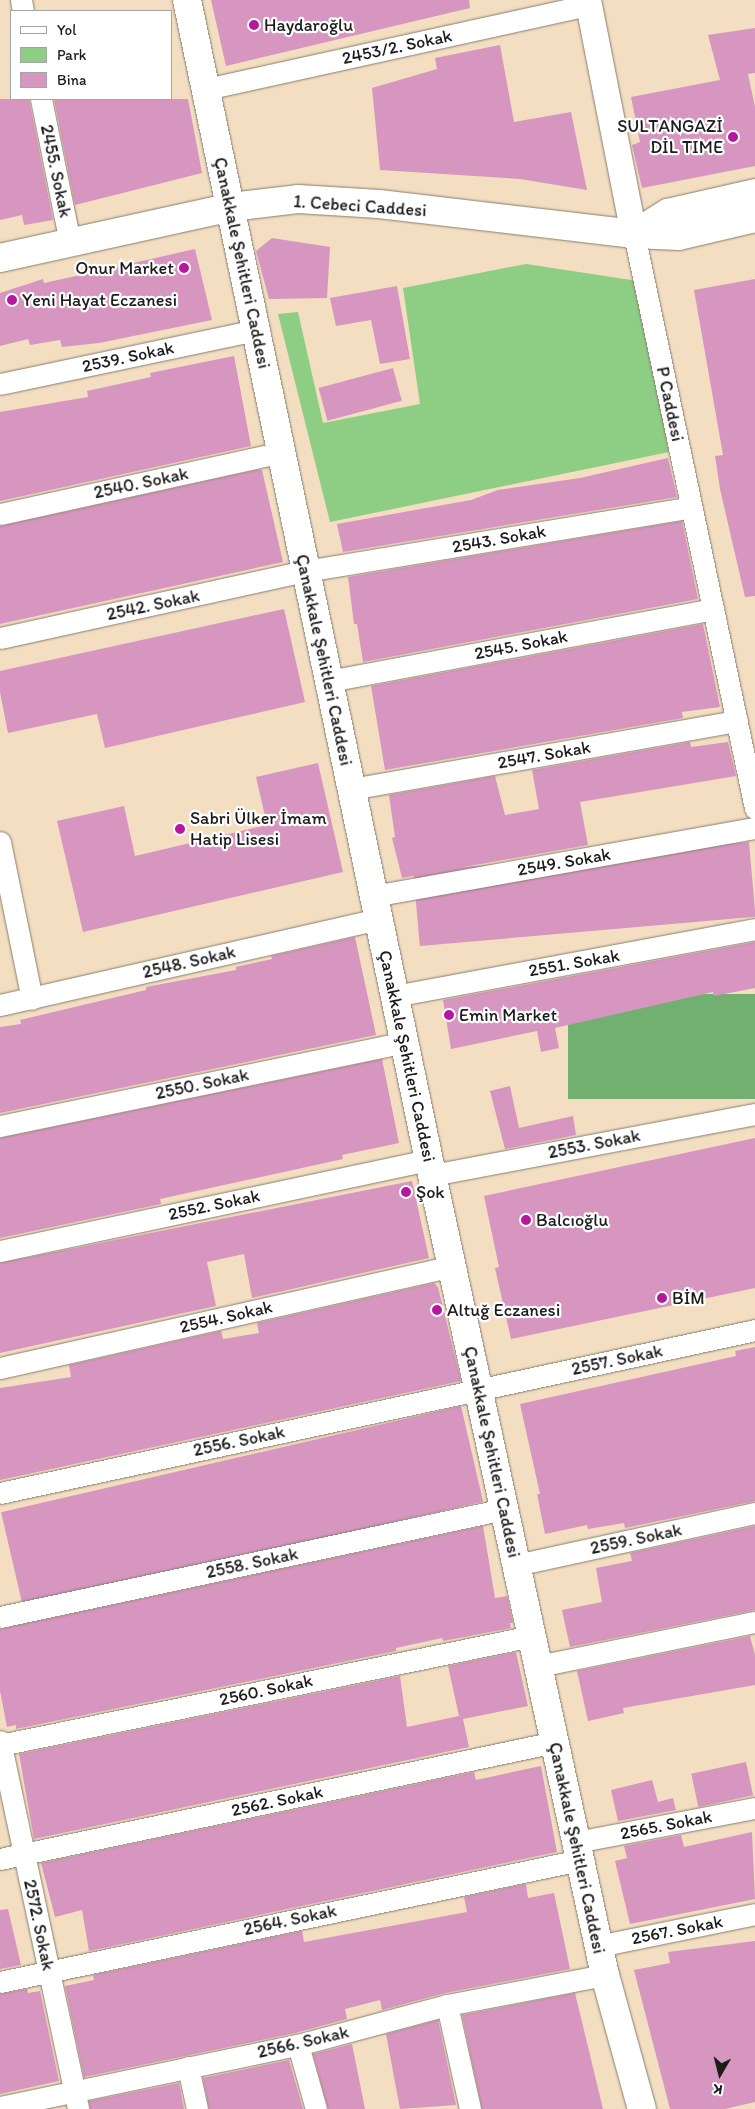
<!DOCTYPE html>
<meta charset="utf-8">
<style>
body{margin:0}
#map{position:relative;width:755px;height:2109px;overflow:hidden;background:#f3dec1;font-family:Itim,sans-serif}
div>[style]{position:absolute}
.green>*{inset:0;background:#8ecd84}
.forest>*{inset:0;background:#72b072;transform-origin:0 0}
.building>*{inset:0;background:#d696bf;transform-origin:0 0}
.roads{filter:drop-shadow(0 0 1px #887d6e) drop-shadow(0 0 1px #887d6e)}
.minor>*{height:21px;margin:-10.5px;padding:0 10.5px;transform-origin:10.5px;border-radius:10.5px;background:#fff}
.tertiary>*{height:26px;margin:-13px;padding:0 13px;transform-origin:13px;border-radius:13px;background:#fff}
.secondary>*{height:28px;margin:-14px;padding:0 14px;transform-origin:14px;border-radius:14px;background:#fff}
.primary>*{height:28px;margin:-14px;padding:0 14px;transform-origin:14px;border-radius:14px;background:#fff}
.dots>*{width:14px;height:14px;translate:-50% -50%;box-sizing:border-box;border:2px solid #fff;border-radius:50%}
span{translate:-50% -50%;white-space:nowrap;text-align:center;line-height:1.15;-webkit-text-stroke:4.5px #fff;paint-order:stroke}
.poi-label{font-size:18px;color:#1c1c1c}
.left{translate:0 -50%;text-align:left}
.right{translate:-100% -50%;text-align:right}
.street-label{font-size:18px;color:#1c1c1c}
.legend{position:absolute;left:10px;top:10px;width:162px;height:90px;box-sizing:border-box;background:#fff;border:1px solid #a4a4a4;margin:0;padding:6px 9px;list-style:none;font-size:15px;color:#1c1c1c}
.legend li{display:flex;align-items:center;gap:10px;height:25px}
.legend b{width:25px;border:1px solid #a4a4a4}
.north{position:absolute;left:695px;top:2049px;width:50px;height:50px;-webkit-text-stroke:4px #fff;paint-order:stroke;rotate:188deg;font-size:14px;font-weight:700;line-height:20px;text-align:center;color:#1c1c1c}
.north::after{content:'';display:block;margin:auto;width:18px;height:22px;background:#1c1c1c;clip-path:polygon(50% 0,100% 100%,50% 72%,0 100%)}
</style>
<div id="map">
<div class="green">
<div style="clip-path:polygon(526px 264px,638px 281px,669px 452px,330px 522px,278px 314px,298px 312px,323px 423px,420px 404px,403px 288px)"></div>
</div>
<div class="forest">
<div style="left:755px;top:994px;width:105px;height:187px;rotate:90deg"></div>
</div>
<div class="building">
<div style="clip-path:polygon(211px 0,469px 0,470px 8px,226px 66px)"></div>
<div style="clip-path:polygon(755px 28px,755px 73px,748px 74px,755px 107px,755px 166px,642px 188px,632px 145px,640px 142px,631px 97px,720px 80px,708px 35px)"></div>
<div style="clip-path:polygon(500px 45px,514px 122px,571px 112px,587px 190px,520px 179px,380px 170px,372px 88px,437px 69px,435px 58px)"></div>
<div style="clip-path:polygon(0 99px,29px 99px,53px 220px,24px 225px,22px 215px,0 220px)"></div>
<div style="clip-path:polygon(54px 99px,188px 99px,202px 173px,75px 205px)"></div>
<div style="clip-path:polygon(272px 238px,330px 247px,327px 298px,269px 299px,256px 251px)"></div>
<div style="clip-path:polygon(195px 249px,212px 320px,99px 343px,62px 347px,60px 340px,30px 345px,28px 339px,0 346px,0 293px,43px 279px,44px 283px,76px 276px)"></div>
<div style="clip-path:polygon(755px 279px,755px 596px,745px 597px,720px 489px,715px 456px,723px 455px,694px 290px)"></div>
<div style="clip-path:polygon(397px 286px,410px 359px,380px 364px,371px 320px,336px 326px,330px 298px)"></div>
<div style="clip-path:polygon(234px 356px,251px 446px,0 501px,0 412px,88px 397px,87px 391px,151px 377px,150px 373px)"></div>
<div style="left:393px;top:368px;width:34px;height:77px;rotate:75deg"></div>
<div style="clip-path:polygon(668px 458px,677px 497px,343px 552px,337px 524px,471px 500px,498px 490px,580px 478px)"></div>
<div style="clip-path:polygon(256px 470px,262px 470px,283px 562px,0 624px,0 526px)"></div>
<div style="clip-path:polygon(682px 521px,698px 599px,363px 662px,357px 624px,354px 624px,348px 577px)"></div>
<div style="clip-path:polygon(284px 609px,305px 702px,105px 748px,97px 714px,8px 733px,0 692px,0 671px)"></div>
<div style="clip-path:polygon(703px 624px,720px 707px,682px 712px,683px 718px,385px 770px,371px 686px)"></div>
<div style="clip-path:polygon(690px 742px,691px 747px,728px 742px,736px 776px,580px 802px,588px 845px,402px 878px,392px 838px,395px 837px,389px 795px,495px 776px,505px 815px,539px 809px,532px 770px)"></div>
<div style="clip-path:polygon(318px 763px,343px 872px,83px 932px,57px 821px,124px 806px,135px 856px,267px 825px,256px 777px)"></div>
<div style="left:749px;top:842px;width:75px;height:337px;rotate:85deg"></div>
<div style="clip-path:polygon(355px 937px,376px 1035px,0 1113px,0 1027px,21px 1024px,20px 1020px,146px 990px,146px 987px,236px 970px,236px 967px,272px 959px,271px 956px)"></div>
<div style="clip-path:polygon(755px 942px,755px 988px,714px 996px,713px 992px,555px 1028px,559px 1048px,541px 1052px,537px 1031px,451px 1049px,443px 1000px)"></div>
<div style="clip-path:polygon(382px 1059px,399px 1143px,342px 1155px,343px 1159px,160px 1199px,161px 1204px,0 1238px,0 1138px)"></div>
<div style="clip-path:polygon(510px 1086px,519px 1128px,573px 1116px,576px 1135px,505px 1149px,490px 1091px)"></div>
<div style="clip-path:polygon(755px 1138px,755px 1288px,511px 1339px,495px 1268px,499px 1267px,484px 1196px)"></div>
<div style="clip-path:polygon(412px 1181px,429px 1258px,252px 1298px,244px 1254px,207px 1262px,216px 1306px,0 1353px,0 1263px)"></div>
<div style="clip-path:polygon(434px 1283px,438px 1287px,461px 1381px,0 1480px,0 1388px,71px 1377px,69px 1365px,221px 1331px,223px 1339px,259px 1333px,257px 1323px)"></div>
<div style="clip-path:polygon(755px 1347px,755px 1501px,625px 1528px,624px 1523px,588px 1529px,587px 1525px,545px 1534px,537px 1494px,540px 1494px,520px 1404px,736px 1356px,735px 1351px)"></div>
<div style="left:461px;top:1406px;width:98px;height:472px;rotate:77deg"></div>
<div style="clip-path:polygon(483px 1526px,495px 1598px,507px 1596px,513px 1623px,510px 1623px,511px 1628px,443px 1641px,442px 1638px,396px 1648px,396px 1651px,16px 1729px,16px 1725px,7px 1727px,0 1691px,0 1629px)"></div>
<div style="clip-path:polygon(755px 1526px,755px 1610px,570px 1647px,562px 1610px,602px 1602px,596px 1568px,632px 1561px,630px 1553px)"></div>
<div style="clip-path:polygon(750px 1636px,755px 1655px,755px 1685px,623px 1708px,624px 1713px,588px 1721px,577px 1671px)"></div>
<div style="clip-path:polygon(516px 1652px,528px 1706px,463px 1719px,469px 1747px,34px 1839px,19px 1754px,400px 1676px,407px 1727px,459px 1716px,448px 1666px)"></div>
<div style="left:746px;top:1762px;width:34px;height:56px;rotate:78deg"></div>
<div style="clip-path:polygon(541px 1766px,557px 1852px,89px 1951px,82px 1910px,55px 1917px,41px 1863px,474px 1772px,476px 1780px)"></div>
<div style="clip-path:polygon(652px 1780px,658px 1802px,673px 1798px,676px 1810px,618px 1821px,611px 1790px)"></div>
<div style="clip-path:polygon(752px 1832px,755px 1899px,630px 1924px,615px 1861px,627px 1858px,624px 1846px,681px 1835px,684px 1847px)"></div>
<div style="clip-path:polygon(526px 1884px,528px 1898px,554px 1893px,570px 1969px,445px 1993px,382px 2010px,380px 2000px,345px 2009px,347px 2019px,295px 2033px,84px 2077px,65px 1986px,94px 1980px,93px 1975px,302px 1931px,304px 1942px,467px 1912px,464px 1897px)"></div>
<div style="clip-path:polygon(8px 1909px,21px 1965px,0 1969px,0 1910px)"></div>
<div style="clip-path:polygon(755px 1941px,755px 2102px,725px 2109px,670px 2109px,634px 1970px,670px 1963px,668px 1952px)"></div>
<div style="clip-path:polygon(27px 1989px,28px 1993px,40px 1991px,59px 2081px,0 2094px,0 1994px)"></div>
<div style="clip-path:polygon(575px 1993px,603px 2109px,482px 2109px,462px 2015px)"></div>
<div style="clip-path:polygon(438px 2020px,456px 2105px,400px 2109px,386px 2034px)"></div>
<div style="clip-path:polygon(352px 2044px,365px 2109px,328px 2109px,313px 2054px)"></div>
<div style="clip-path:polygon(289px 2060px,303px 2109px,209px 2109px,203px 2078px)"></div>
<div style="clip-path:polygon(179px 2083px,184px 2109px,90px 2109px,89px 2101px)"></div>
</div>
<div class="roads">
<div class="minor">
<div style="left:21px;top:0;width:11px;rotate:80deg"></div>
<div style="left:206px;top:89px;width:392px;rotate:-12.4deg"></div>
<div style="left:41px;top:99px;width:147px;rotate:78.6deg"></div>
<div style="left:634px;top:234px;width:587px;rotate:78.1deg"></div>
<div style="left:0;top:384px;width:262px;rotate:-11.9deg"></div>
<div style="left:0;top:514px;width:288px;rotate:-12.4deg"></div>
<div style="left:0;top:638px;width:313px;rotate:-12.4deg"></div>
<div style="left:306px;top:571px;width:390px;rotate:-9.4deg"></div>
<div style="left:329px;top:681px;width:391px;rotate:-10.6deg"></div>
<div style="left:351px;top:789px;width:392px;rotate:-10deg"></div>
<div style="left:0;top:842px;width:160px;rotate:78.5deg"></div>
<div style="left:373px;top:896px;width:388px;rotate:-10.1deg"></div>
<div style="left:394px;top:996px;width:367px;rotate:-10.5deg"></div>
<div style="left:0;top:1005px;width:388px;rotate:-12.8deg"></div>
<div style="left:0;top:1126px;width:413px;rotate:-11.7deg"></div>
<div style="left:432px;top:1175px;width:329px;rotate:-10.7deg"></div>
<div style="left:0;top:1251px;width:439px;rotate:-12deg"></div>
<div style="left:0;top:1368px;width:463px;rotate:-12.7deg"></div>
<div style="left:0;top:1493px;width:772px;rotate:-12.18deg"></div>
<div style="left:516px;top:1565px;width:245px;rotate:-12.3deg"></div>
<div style="left:0;top:1617px;width:515px;rotate:-12.09deg"></div>
<div style="left:538px;top:1666px;width:221px;rotate:-11.5deg"></div>
<div style="left:0;top:1741px;width:376px;rotate:78deg"></div>
<div style="left:0;top:1745px;width:543px;rotate:-11.58deg"></div>
<div style="left:576px;top:1842px;width:182px;rotate:-10.8deg"></div>
<div style="left:0;top:1859px;width:567px;rotate:-11.9deg"></div>
<div style="left:598px;top:1946px;width:160px;rotate:-11.5deg"></div>
<div style="left:0;top:1982px;width:593px;rotate:-11.88deg"></div>
<div style="left:447px;top:2005px;width:107px;rotate:77.5deg"></div>
<div style="left:298px;top:2045px;width:66px;rotate:74.3deg"></div>
<div style="left:188px;top:2067px;width:43px;rotate:77.9deg"></div>
<div style="left:0;top:2107px;width:304px;rotate:-11.8deg"></div>
<div style="left:298px;top:2045px;width:154px;rotate:-15deg"></div>
<div style="left:447px;top:2005px;width:161px;rotate:-10.8deg"></div>
</div>
<div class="tertiary">
<div style="left:588px;top:0;width:238px;rotate:78.9deg"></div>
</div>
<div class="secondary">
<div style="left:187px;top:0;width:1200px;rotate:78.22deg"></div>
<div style="left:432px;top:1175px;width:818px;rotate:77.8deg"></div>
<div style="left:605px;top:1975px;width:139px;rotate:74.6deg"></div>
<div style="left:0;top:258px;width:237px;rotate:-12.4deg"></div>
<div style="left:231px;top:207px;width:67px;rotate:-6.8deg"></div>
<div style="left:298px;top:199px;width:81px;rotate:3.5deg"></div>
<div style="left:379px;top:204px;width:257px;rotate:6.7deg"></div>
</div>
<div class="primary">
<div style="left:634px;top:234px;width:40px;rotate:-32deg"></div>
<div style="left:668px;top:213px;width:89px;rotate:-12.9deg"></div>
<div style="left:634px;top:234px;width:45px;rotate:2.5deg"></div>
<div style="left:679px;top:236px;width:78px;rotate:-13.3deg"></div>
</div>
</div>
<div class="dots">
<div style="left:254px;top:25px;background:#b5179e"></div>
<div style="left:733px;top:137px;background:#b5179e"></div>
<div style="left:184px;top:268px;background:#b5179e"></div>
<div style="left:12px;top:300px;background:#b5179e"></div>
<div style="left:180px;top:829px;background:#b5179e"></div>
<div style="left:449px;top:1015px;background:#b5179e"></div>
<div style="left:406px;top:1192px;background:#b5179e"></div>
<div style="left:526px;top:1220px;background:#b5179e"></div>
<div style="left:662px;top:1298px;background:#b5179e"></div>
<div style="left:437px;top:1310px;background:#b5179e"></div>
</div>
<div class="poi-label">
<span class="left" style="left:264px;top:25px">Haydaroğlu</span>
<span class="right" style="left:723px;top:137px">SULTANGAZİ<br>DİL TIME</span>
<span class="right" style="left:174px;top:268px">Onur Market</span>
<span class="left" style="left:22px;top:300px">Yeni Hayat Eczanesi</span>
<span class="left" style="left:190px;top:829px">Sabri Ülker İmam<br>Hatip Lisesi</span>
<span class="left" style="left:459px;top:1015px">Emin Market</span>
<span class="left" style="left:416px;top:1192px">Şok</span>
<span class="left" style="left:536px;top:1220px">Balcıoğlu</span>
<span class="left" style="left:672px;top:1298px">BİM</span>
<span class="left" style="left:447px;top:1310px">Altuğ Eczanesi</span>
</div>
<div class="street-label">
<span style="left:397px;top:47px;rotate:-12deg">2453/2. Sokak</span>
<span style="left:56px;top:171px;rotate:78deg">2455. Sokak</span>
<span style="left:360px;top:206px;rotate:4deg">1. Cebeci Caddesi</span>
<span style="left:242px;top:263px;rotate:78deg">Çanakkale Şehitleri Caddesi</span>
<span style="left:128px;top:357px;rotate:-12deg">2539. Sokak</span>
<span style="left:670px;top:404px;rotate:78deg">P Caddesi</span>
<span style="left:141px;top:483px;rotate:-12deg">2540. Sokak</span>
<span style="left:499px;top:539px;rotate:-10deg">2543. Sokak</span>
<span style="left:153px;top:605px;rotate:-12deg">2542. Sokak</span>
<span style="left:521px;top:645px;rotate:-11deg">2545. Sokak</span>
<span style="left:324px;top:660px;rotate:78deg">Çanakkale Şehitleri Caddesi</span>
<span style="left:544px;top:755px;rotate:-10deg">2547. Sokak</span>
<span style="left:564px;top:862px;rotate:-10deg">2549. Sokak</span>
<span style="left:189px;top:962px;rotate:-13deg">2548. Sokak</span>
<span style="left:574px;top:963px;rotate:-10deg">2551. Sokak</span>
<span style="left:407px;top:1056px;rotate:78deg">Çanakkale Şehitleri Caddesi</span>
<span style="left:202px;top:1084px;rotate:-12deg">2550. Sokak</span>
<span style="left:594px;top:1144px;rotate:-11deg">2553. Sokak</span>
<span style="left:214px;top:1205px;rotate:-12deg">2552. Sokak</span>
<span style="left:226px;top:1317px;rotate:-13deg">2554. Sokak</span>
<span style="left:617px;top:1360px;rotate:-12deg">2557. Sokak</span>
<span style="left:239px;top:1441px;rotate:-12deg">2556. Sokak</span>
<span style="left:492px;top:1452px;rotate:78deg">Çanakkale Şehitleri Caddesi</span>
<span style="left:636px;top:1539px;rotate:-12deg">2559. Sokak</span>
<span style="left:252px;top:1563px;rotate:-12deg">2558. Sokak</span>
<span style="left:266px;top:1690px;rotate:-12deg">2560. Sokak</span>
<span style="left:277px;top:1801px;rotate:-12deg">2562. Sokak</span>
<span style="left:666px;top:1825px;rotate:-11deg">2565. Sokak</span>
<span style="left:577px;top:1848px;rotate:78deg">Çanakkale Şehitleri Caddesi</span>
<span style="left:290px;top:1920px;rotate:-12deg">2564. Sokak</span>
<span style="left:39px;top:1925px;rotate:78deg">2572. Sokak</span>
<span style="left:677px;top:1930px;rotate:-11deg">2567. Sokak</span>
<span style="left:303px;top:2042px;rotate:-13deg">2566. Sokak</span>
</div>
<ul class="legend">
<li><b style="height:6px;background:#fff"></b>Yol</li>
<li><b style="height:14px;background:#8ecd84"></b>Park</li>
<li><b style="height:14px;background:#d696bf"></b>Bina</li>
</ul>
<div class="north">K</div>
</div>
